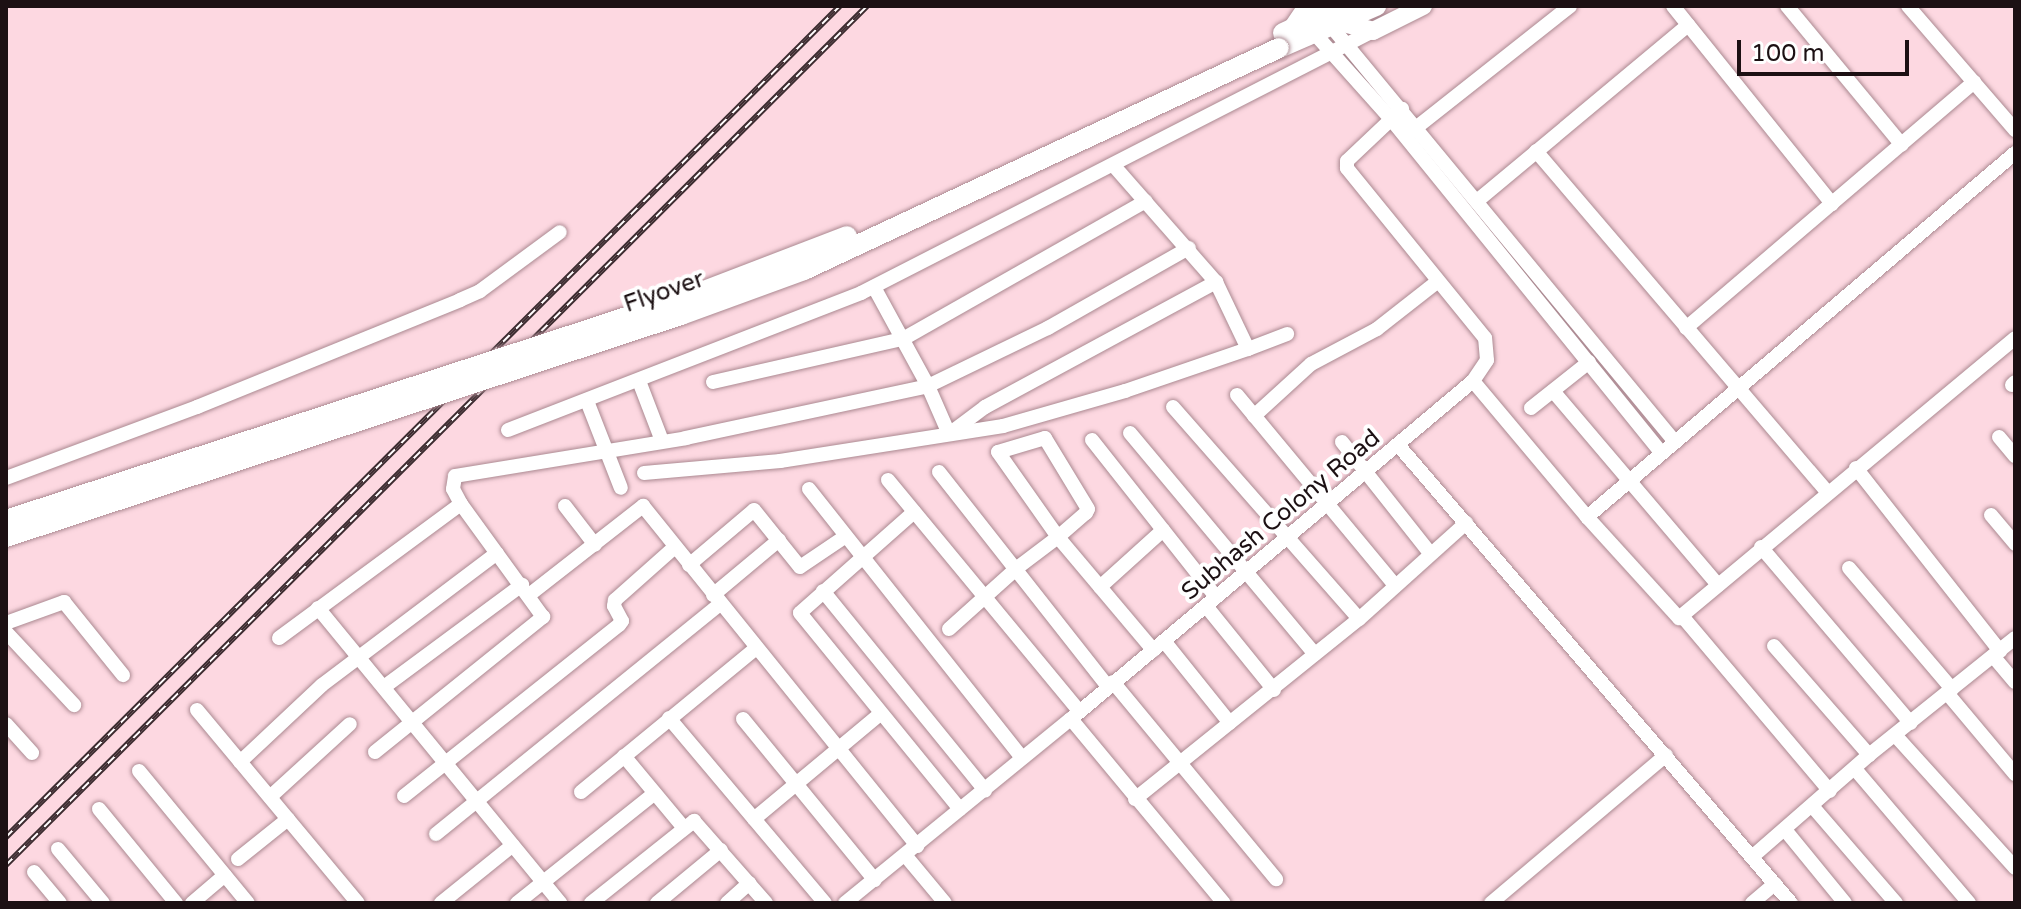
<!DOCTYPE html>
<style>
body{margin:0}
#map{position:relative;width:2021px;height:909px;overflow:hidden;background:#fdd8e1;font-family:"Varela Round",sans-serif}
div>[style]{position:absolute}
.roads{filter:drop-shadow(0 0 2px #ab8991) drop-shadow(0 0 2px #ab8991)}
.minor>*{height:14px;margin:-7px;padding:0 7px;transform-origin:7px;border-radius:7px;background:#fff}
.major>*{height:18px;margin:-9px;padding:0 9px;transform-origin:9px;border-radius:9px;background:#fff}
.highway>*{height:20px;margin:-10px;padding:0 10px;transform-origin:10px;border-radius:10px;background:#fff}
.rail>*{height:6px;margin-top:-3px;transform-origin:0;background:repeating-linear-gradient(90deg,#fff 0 9px,#3c2c30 0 18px);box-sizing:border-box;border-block:2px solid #3c2c30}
.bridges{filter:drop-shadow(0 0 2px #ab8991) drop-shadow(0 0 2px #ab8991)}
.highway-bridge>*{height:20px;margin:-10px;padding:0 10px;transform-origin:10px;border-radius:10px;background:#fff}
span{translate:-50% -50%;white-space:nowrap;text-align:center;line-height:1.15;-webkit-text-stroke:8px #fff;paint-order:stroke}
.street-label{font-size:24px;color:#1c1013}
.frame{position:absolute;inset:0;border:8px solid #1c1013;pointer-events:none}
.scale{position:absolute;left:1737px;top:40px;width:172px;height:36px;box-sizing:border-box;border:4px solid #1c1013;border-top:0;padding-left:10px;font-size:24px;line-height:28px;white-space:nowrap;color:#1c1013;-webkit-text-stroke:6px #fff;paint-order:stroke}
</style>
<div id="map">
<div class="roads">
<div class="minor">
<div style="left:1673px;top:6px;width:254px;rotate:51.2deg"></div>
<div style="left:1787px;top:6px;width:180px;rotate:50.4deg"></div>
<div style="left:1908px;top:6px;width:164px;rotate:49.2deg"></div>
<div style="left:1331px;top:26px;width:540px;rotate:50.41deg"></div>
<div style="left:1315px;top:34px;width:114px;rotate:48.2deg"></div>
<div style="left:1391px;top:119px;width:429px;rotate:51deg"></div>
<div style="left:1417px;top:127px;width:195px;rotate:-38.3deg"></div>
<div style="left:1536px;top:151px;width:448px;rotate:49.5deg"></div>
<div style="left:1477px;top:201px;width:275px;rotate:-39.8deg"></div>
<div style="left:874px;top:287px;width:113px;rotate:61.4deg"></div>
<div style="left:928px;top:386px;width:52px;rotate:66.4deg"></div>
<div style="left:949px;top:434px;width:45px;rotate:-36.9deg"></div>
<div style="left:985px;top:407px;width:263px;rotate:-28.4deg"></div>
<div style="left:1686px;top:328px;width:379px;rotate:-40.5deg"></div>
<div style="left:1248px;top:349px;width:42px;rotate:-21deg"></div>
<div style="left:639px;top:381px;width:64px;rotate:69deg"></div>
<div style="left:1473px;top:381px;width:177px;rotate:50deg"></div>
<div style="left:1587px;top:517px;width:137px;rotate:47.7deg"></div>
<div style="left:1679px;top:618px;width:437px;rotate:-39.8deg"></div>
<div style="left:713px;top:382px;width:195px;rotate:-12.8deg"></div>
<div style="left:903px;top:339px;width:279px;rotate:-29.6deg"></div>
<div style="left:2012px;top:385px;width:4px;rotate:-45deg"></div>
<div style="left:1553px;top:391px;width:255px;rotate:49.6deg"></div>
<div style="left:1237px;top:395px;width:246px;rotate:50.3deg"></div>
<div style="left:587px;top:401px;width:93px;rotate:68.7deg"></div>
<div style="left:1173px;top:407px;width:282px;rotate:48.7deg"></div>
<div style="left:1531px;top:408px;width:74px;rotate:-38.4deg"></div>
<div style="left:1254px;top:416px;width:77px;rotate:-42.4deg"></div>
<div style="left:1311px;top:364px;width:75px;rotate:-27.9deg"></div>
<div style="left:1377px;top:329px;width:76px;rotate:-38.1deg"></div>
<div style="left:508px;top:430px;width:379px;rotate:-21.2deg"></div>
<div style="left:861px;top:293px;width:575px;rotate:-27.1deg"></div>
<div style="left:1130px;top:433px;width:288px;rotate:50.1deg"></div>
<div style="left:1999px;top:437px;width:25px;rotate:50deg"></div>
<div style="left:1092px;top:440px;width:200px;rotate:51.7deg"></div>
<div style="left:1342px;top:442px;width:142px;rotate:51.6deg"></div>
<div style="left:1399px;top:446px;width:602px;rotate:49.38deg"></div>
<div style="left:1856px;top:468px;width:233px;rotate:51.8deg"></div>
<div style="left:939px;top:472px;width:273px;rotate:51.8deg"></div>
<div style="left:644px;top:473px;width:137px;rotate:-5deg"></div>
<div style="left:780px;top:461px;width:226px;rotate:-8.9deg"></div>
<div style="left:1003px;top:426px;width:127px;rotate:-16deg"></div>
<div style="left:1125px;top:391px;width:130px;rotate:-18.9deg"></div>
<div style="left:1248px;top:349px;width:74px;rotate:-115.5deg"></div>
<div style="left:1216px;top:282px;width:154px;rotate:-131.3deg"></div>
<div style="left:6px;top:478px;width:204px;rotate:-20.4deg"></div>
<div style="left:197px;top:407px;width:284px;rotate:-22.1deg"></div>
<div style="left:460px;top:300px;width:22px;rotate:-24deg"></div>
<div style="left:480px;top:291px;width:99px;rotate:-36.4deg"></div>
<div style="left:888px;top:480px;width:300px;rotate:50.4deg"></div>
<div style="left:809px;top:489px;width:343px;rotate:51.6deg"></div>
<div style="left:565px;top:506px;width:49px;rotate:52.4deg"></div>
<div style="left:914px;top:512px;width:152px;rotate:138.5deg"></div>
<div style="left:800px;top:613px;width:253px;rotate:50.8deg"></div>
<div style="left:1991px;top:515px;width:38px;rotate:50deg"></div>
<div style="left:1587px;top:517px;width:562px;rotate:-40.38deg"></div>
<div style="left:1761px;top:547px;width:231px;rotate:49.6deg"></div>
<div style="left:689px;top:565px;width:85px;rotate:-40.2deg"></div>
<div style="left:754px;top:510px;width:73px;rotate:51.1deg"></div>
<div style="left:800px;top:567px;width:55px;rotate:-34deg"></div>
<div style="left:1849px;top:568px;width:159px;rotate:49.6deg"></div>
<div style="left:1100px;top:587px;width:85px;rotate:-42.1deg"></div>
<div style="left:823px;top:591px;width:257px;rotate:50.9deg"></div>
<div style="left:529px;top:595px;width:145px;rotate:-38deg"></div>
<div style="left:643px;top:506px;width:437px;rotate:51.1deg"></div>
<div style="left:713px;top:595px;width:86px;rotate:-39.8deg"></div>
<div style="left:1206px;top:606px;width:108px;rotate:51deg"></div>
<div style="left:318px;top:608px;width:382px;rotate:50.6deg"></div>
<div style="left:1682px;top:616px;width:229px;rotate:49.8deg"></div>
<div style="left:6px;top:623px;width:62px;rotate:-19.9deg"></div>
<div style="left:64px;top:602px;width:94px;rotate:51.1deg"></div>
<div style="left:949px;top:629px;width:91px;rotate:-41.9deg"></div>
<div style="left:1017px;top:568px;width:51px;rotate:-37.1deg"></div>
<div style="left:1058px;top:537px;width:37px;rotate:-41deg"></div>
<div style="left:1086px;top:513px;width:4px;rotate:-63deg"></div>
<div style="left:1088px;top:509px;width:83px;rotate:-121.2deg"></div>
<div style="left:1045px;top:438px;width:49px;rotate:163.4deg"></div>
<div style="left:998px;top:452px;width:104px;rotate:54.8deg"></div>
<div style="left:1058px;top:537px;width:148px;rotate:49.9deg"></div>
<div style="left:6px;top:632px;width:100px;rotate:47deg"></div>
<div style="left:279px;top:638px;width:226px;rotate:-36.4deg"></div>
<div style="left:1164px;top:641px;width:105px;rotate:51.2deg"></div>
<div style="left:1774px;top:646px;width:145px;rotate:48.9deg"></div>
<div style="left:1993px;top:656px;width:34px;rotate:50deg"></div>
<div style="left:1113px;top:682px;width:256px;rotate:50.4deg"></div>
<div style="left:384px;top:687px;width:172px;rotate:-36.5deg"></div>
<div style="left:1947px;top:693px;width:106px;rotate:50deg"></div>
<div style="left:197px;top:710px;width:251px;rotate:50.2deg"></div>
<div style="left:669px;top:718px;width:242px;rotate:49.9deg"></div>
<div style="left:743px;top:719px;width:208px;rotate:50.7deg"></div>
<div style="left:1071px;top:719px;width:239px;rotate:50.3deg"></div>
<div style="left:6px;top:724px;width:39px;rotate:48deg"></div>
<div style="left:1895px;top:735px;width:179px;rotate:47.9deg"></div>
<div style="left:375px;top:752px;width:216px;rotate:-38.8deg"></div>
<div style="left:543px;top:617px;width:140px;rotate:-126deg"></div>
<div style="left:461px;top:504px;width:17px;rotate:-118deg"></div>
<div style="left:453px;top:489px;width:13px;rotate:-81deg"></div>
<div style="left:455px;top:476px;width:234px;rotate:-9.3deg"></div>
<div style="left:686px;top:438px;width:248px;rotate:-12.1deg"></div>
<div style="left:928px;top:386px;width:133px;rotate:-25.8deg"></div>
<div style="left:1048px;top:328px;width:162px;rotate:-29.6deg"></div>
<div style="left:624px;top:756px;width:94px;rotate:50.2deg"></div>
<div style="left:240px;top:762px;width:112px;rotate:-43.2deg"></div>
<div style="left:322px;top:685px;width:219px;rotate:-37deg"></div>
<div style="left:1855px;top:769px;width:176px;rotate:49.6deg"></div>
<div style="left:139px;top:771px;width:171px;rotate:50.5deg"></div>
<div style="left:581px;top:792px;width:225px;rotate:-39.4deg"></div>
<div style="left:404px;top:796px;width:275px;rotate:-38.5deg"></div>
<div style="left:619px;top:625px;width:5px;rotate:-53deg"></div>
<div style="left:622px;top:621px;width:17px;rotate:-118deg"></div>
<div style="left:614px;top:606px;width:6px;rotate:-81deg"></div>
<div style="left:615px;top:600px;width:80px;rotate:-41.5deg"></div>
<div style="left:270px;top:797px;width:108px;rotate:-42.4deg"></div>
<div style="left:1135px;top:799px;width:287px;rotate:-38.8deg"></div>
<div style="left:1359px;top:619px;width:144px;rotate:-41.9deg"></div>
<div style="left:1813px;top:807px;width:127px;rotate:49.2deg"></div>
<div style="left:99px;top:809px;width:122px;rotate:50.7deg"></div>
<div style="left:754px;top:819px;width:165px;rotate:-39.8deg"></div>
<div style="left:1786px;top:831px;width:93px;rotate:50.7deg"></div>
<div style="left:436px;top:834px;width:365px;rotate:-39deg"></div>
<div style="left:58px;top:849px;width:70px;rotate:50.2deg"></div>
<div style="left:905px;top:855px;width:62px;rotate:50.2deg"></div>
<div style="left:1752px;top:857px;width:155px;rotate:-41.1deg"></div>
<div style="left:1869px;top:755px;width:187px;rotate:-38.7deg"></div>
<div style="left:238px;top:859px;width:64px;rotate:-38.7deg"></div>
<div style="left:34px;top:872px;width:40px;rotate:50deg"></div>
<div style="left:192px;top:903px;width:43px;rotate:-40.3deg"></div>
<div style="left:441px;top:903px;width:92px;rotate:-38.9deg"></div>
<div style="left:517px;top:903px;width:176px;rotate:-38.6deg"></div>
<div style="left:591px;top:903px;width:132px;rotate:-38.5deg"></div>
<div style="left:694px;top:821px;width:109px;rotate:48.7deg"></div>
<div style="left:657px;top:903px;width:83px;rotate:-39.6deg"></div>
<div style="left:727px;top:903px;width:30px;rotate:-42deg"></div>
<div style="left:845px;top:903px;width:291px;rotate:-39.2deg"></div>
<div style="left:1071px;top:719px;width:525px;rotate:-40.06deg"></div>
<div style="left:1473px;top:381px;width:25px;rotate:-56deg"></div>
<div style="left:1487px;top:360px;width:22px;rotate:-95deg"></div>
<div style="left:1485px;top:338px;width:219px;rotate:-129.1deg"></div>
<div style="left:1347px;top:168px;width:7px;rotate:-90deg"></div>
<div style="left:1347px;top:161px;width:76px;rotate:-43.4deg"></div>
<div style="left:1491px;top:903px;width:229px;rotate:-40.2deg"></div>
<div style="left:1752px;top:903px;width:30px;rotate:-40deg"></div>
</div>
<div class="major">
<div style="left:1340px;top:22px;width:34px;rotate:15deg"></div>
<div style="left:1373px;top:31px;width:56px;rotate:-26.6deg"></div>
<div style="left:1291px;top:30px;width:29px;rotate:-56deg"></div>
</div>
<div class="highway">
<div style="left:1283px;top:33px;width:64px;rotate:-25deg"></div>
<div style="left:1279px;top:48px;width:106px;rotate:-23.4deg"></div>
</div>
</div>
<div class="rail">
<div style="left:6px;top:837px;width:1177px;rotate:-44.9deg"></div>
<div style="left:6px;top:865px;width:1216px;rotate:-44.93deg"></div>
</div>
<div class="bridges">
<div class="highway-bridge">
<div style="left:6px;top:520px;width:721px;rotate:-18.11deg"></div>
<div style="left:691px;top:296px;width:167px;rotate:-21deg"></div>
<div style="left:6px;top:537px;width:711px;rotate:-18.21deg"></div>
<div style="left:681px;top:315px;width:131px;rotate:-20.1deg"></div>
<div style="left:804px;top:270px;width:524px;rotate:-25.05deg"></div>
</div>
</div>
<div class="street-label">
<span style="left:664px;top:292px;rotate:-19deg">Flyover</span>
<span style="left:1281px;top:515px;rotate:-40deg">Subhash Colony Road</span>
</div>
<div class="frame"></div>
<div class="scale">100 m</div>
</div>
